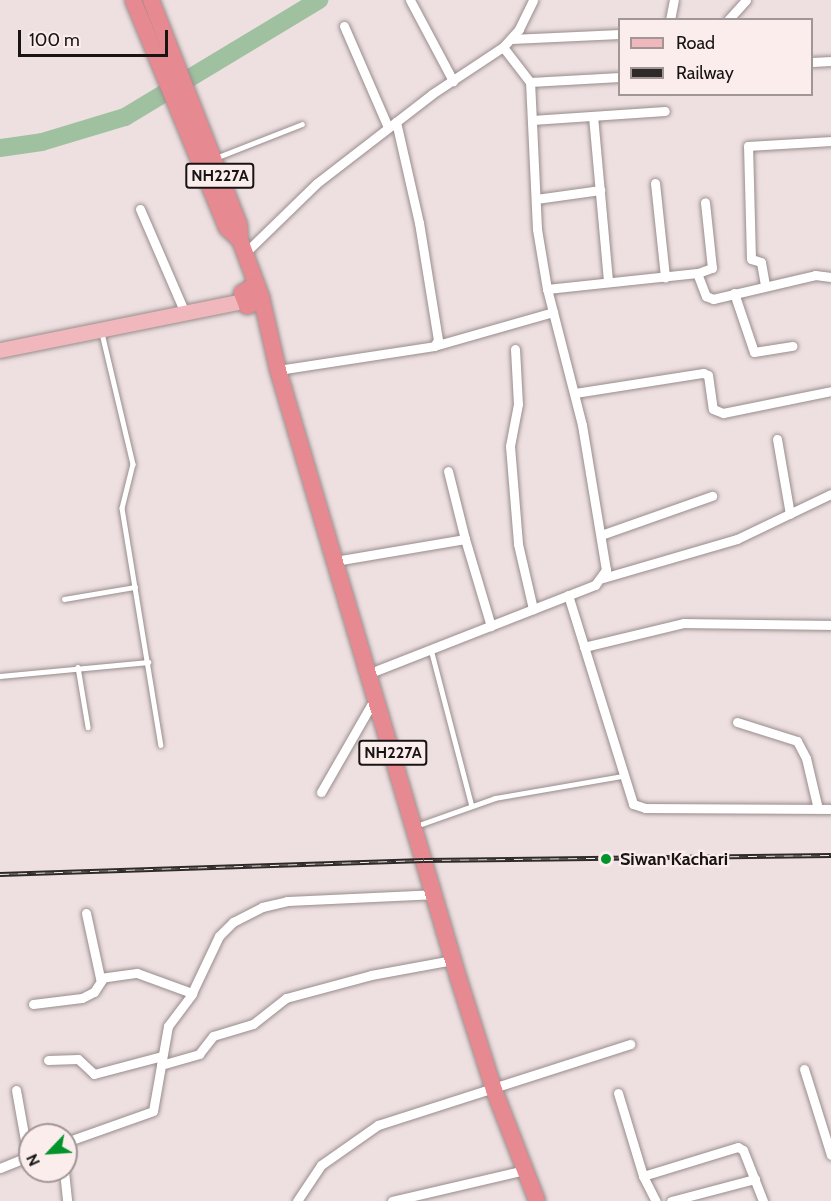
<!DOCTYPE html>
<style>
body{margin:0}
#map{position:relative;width:831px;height:1201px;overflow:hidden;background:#eee0e0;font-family:Cabin,sans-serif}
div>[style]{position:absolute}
.river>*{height:18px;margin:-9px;padding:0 9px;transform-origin:9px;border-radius:9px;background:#9fc1a0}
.roads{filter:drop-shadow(0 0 2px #998c8c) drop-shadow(0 0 2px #998c8c)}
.lane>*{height:4.5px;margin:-2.25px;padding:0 2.25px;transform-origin:2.25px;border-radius:2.25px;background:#fff}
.street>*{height:9px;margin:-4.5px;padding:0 4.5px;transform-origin:4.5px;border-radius:4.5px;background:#fff}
.primary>*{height:15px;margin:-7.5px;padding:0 7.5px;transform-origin:7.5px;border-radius:7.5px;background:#f0b8bc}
.highway>*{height:16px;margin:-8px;padding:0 8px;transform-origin:8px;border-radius:8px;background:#e68990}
.rail>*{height:5px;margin-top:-2.5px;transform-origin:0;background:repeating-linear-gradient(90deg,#fceded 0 9px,#2f2a2a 0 18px);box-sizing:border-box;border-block:2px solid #2f2a2a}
.dots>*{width:16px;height:16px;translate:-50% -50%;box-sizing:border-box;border:3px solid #fceded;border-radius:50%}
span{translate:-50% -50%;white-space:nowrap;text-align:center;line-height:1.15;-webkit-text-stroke:4.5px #fceded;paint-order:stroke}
.shield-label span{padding:2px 4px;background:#fceded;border:2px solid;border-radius:4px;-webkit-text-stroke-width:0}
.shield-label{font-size:16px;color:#181414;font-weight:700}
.poi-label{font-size:18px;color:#181414;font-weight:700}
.left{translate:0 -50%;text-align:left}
.legend{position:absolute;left:618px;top:18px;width:195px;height:78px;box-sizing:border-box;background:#fceded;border:2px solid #a19696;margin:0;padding:8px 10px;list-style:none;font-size:18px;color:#181414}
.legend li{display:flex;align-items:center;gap:12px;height:30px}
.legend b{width:30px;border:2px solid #a19696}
.north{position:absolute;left:18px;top:1123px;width:60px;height:60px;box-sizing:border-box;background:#fceded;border:2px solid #a19696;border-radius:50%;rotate:245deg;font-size:16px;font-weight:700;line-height:24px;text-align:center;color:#181414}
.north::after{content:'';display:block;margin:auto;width:21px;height:27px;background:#02942a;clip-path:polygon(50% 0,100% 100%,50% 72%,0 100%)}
.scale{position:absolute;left:18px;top:30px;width:150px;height:27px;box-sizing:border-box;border:3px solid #181414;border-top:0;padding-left:8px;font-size:18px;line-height:21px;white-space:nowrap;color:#181414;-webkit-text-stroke:4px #fceded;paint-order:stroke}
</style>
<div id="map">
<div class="river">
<div style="left:0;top:148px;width:42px;rotate:-8.1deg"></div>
<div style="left:42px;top:142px;width:87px;rotate:-16.8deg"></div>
<div style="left:125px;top:117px;width:227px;rotate:-31.1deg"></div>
</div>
<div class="roads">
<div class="lane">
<div style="left:218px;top:157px;width:90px;rotate:-21.4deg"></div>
<div style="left:102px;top:333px;width:135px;rotate:76.7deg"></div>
<div style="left:133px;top:464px;width:45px;rotate:104deg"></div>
<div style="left:122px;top:508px;width:240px;rotate:80.7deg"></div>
<div style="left:64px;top:599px;width:72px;rotate:-9.6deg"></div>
<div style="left:431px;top:649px;width:162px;rotate:75.4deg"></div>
<div style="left:78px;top:667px;width:61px;rotate:80.5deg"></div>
<div style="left:0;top:676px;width:149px;rotate:-5.4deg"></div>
<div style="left:416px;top:826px;width:84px;rotate:-19.5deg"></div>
<div style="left:495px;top:798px;width:130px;rotate:-9.8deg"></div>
</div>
<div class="street">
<div style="left:410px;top:0;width:92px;rotate:62deg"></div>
<div style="left:670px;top:20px;width:20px;rotate:-79deg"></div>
<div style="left:728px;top:20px;width:27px;rotate:-48deg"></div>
<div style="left:344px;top:26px;width:110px;rotate:66.5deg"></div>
<div style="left:511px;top:39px;width:109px;rotate:-2.6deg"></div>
<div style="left:812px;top:62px;width:19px;rotate:-3deg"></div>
<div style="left:530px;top:82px;width:90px;rotate:-3.2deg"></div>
<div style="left:593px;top:116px;width:166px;rotate:84.8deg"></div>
<div style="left:532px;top:120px;width:133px;rotate:-3.9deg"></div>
<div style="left:655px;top:183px;width:95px;rotate:83.9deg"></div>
<div style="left:536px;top:199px;width:65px;rotate:-8deg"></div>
<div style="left:140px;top:209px;width:113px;rotate:66.6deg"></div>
<div style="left:245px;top:253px;width:100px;rotate:-44.2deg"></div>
<div style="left:317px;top:183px;width:145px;rotate:-37.7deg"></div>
<div style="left:432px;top:94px;width:85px;rotate:-33.5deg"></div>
<div style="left:503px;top:47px;width:24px;rotate:-48deg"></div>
<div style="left:519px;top:29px;width:32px;rotate:-64deg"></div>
<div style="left:698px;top:273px;width:15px;rotate:-20deg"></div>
<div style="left:712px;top:268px;width:66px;rotate:-96.1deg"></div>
<div style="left:765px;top:285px;width:23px;rotate:-100deg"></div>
<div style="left:761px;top:262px;width:10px;rotate:-163deg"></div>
<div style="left:751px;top:259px;width:113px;rotate:-91.5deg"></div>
<div style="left:748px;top:146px;width:83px;rotate:-3.4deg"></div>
<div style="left:547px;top:289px;width:151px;rotate:-6.1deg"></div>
<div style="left:697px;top:273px;width:25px;rotate:69deg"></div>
<div style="left:706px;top:296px;width:8px;rotate:23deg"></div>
<div style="left:713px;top:299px;width:105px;rotate:-13.2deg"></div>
<div style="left:815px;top:275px;width:16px;rotate:7deg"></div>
<div style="left:734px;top:293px;width:62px;rotate:71.3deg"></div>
<div style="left:754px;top:352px;width:39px;rotate:-9deg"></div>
<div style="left:434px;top:346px;width:124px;rotate:-15.9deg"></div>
<div style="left:515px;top:349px;width:55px;rotate:86.9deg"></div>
<div style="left:518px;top:404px;width:43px;rotate:100.8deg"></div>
<div style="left:510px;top:446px;width:98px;rotate:85.3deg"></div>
<div style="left:518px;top:544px;width:67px;rotate:77deg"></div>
<div style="left:278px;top:370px;width:158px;rotate:-8.7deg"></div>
<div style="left:434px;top:346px;width:7px;rotate:-56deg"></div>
<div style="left:438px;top:340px;width:119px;rotate:-99.2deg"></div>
<div style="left:419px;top:223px;width:104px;rotate:-102.8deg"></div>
<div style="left:575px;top:393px;width:130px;rotate:-8.9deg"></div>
<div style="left:703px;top:373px;width:5px;rotate:22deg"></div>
<div style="left:708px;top:375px;width:34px;rotate:82deg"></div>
<div style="left:713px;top:409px;width:11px;rotate:22deg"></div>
<div style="left:723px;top:413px;width:110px;rotate:-11.5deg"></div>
<div style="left:777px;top:439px;width:76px;rotate:80.2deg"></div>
<div style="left:448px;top:471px;width:70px;rotate:76deg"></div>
<div style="left:601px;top:535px;width:118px;rotate:-19.4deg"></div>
<div style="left:335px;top:561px;width:132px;rotate:-9.6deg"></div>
<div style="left:465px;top:539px;width:91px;rotate:73.4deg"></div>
<div style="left:603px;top:578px;width:140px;rotate:-16.2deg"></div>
<div style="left:737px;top:539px;width:104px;rotate:-25.6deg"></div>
<div style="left:568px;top:595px;width:219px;rotate:72.7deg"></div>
<div style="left:633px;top:804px;width:13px;rotate:18deg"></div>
<div style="left:645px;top:808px;width:186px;rotate:0.3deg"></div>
<div style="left:584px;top:647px;width:103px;rotate:-13.5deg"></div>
<div style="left:684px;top:623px;width:147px;rotate:0.8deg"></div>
<div style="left:370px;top:673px;width:242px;rotate:-21.4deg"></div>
<div style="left:595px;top:585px;width:19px;rotate:-54deg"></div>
<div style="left:606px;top:570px;width:147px;rotate:-99.4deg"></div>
<div style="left:582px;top:425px;width:140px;rotate:-104.4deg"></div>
<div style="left:547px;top:289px;width:61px;rotate:-99.5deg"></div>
<div style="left:537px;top:229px;width:147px;rotate:-92.7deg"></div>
<div style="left:530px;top:82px;width:44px;rotate:-127.6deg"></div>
<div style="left:737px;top:722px;width:63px;rotate:17.6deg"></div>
<div style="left:797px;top:741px;width:19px;rotate:62deg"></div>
<div style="left:806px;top:758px;width:52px;rotate:76.8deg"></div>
<div style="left:321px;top:792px;width:108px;rotate:-60.1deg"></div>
<div style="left:86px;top:913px;width:66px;rotate:77.8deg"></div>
<div style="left:100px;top:978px;width:37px;rotate:-8deg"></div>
<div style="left:137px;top:973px;width:59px;rotate:20deg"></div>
<div style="left:33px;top:1004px;width:49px;rotate:-7deg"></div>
<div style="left:82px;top:998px;width:13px;rotate:-27deg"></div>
<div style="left:94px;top:992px;width:17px;rotate:-57deg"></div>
<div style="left:48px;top:1060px;width:30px;rotate:-2deg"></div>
<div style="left:78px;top:1059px;width:22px;rotate:43deg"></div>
<div style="left:94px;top:1074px;width:70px;rotate:-14.8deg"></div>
<div style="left:161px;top:1065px;width:40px;rotate:-16deg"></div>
<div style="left:199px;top:1054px;width:23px;rotate:-52deg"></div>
<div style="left:213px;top:1036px;width:42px;rotate:-16.7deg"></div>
<div style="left:253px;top:1024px;width:42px;rotate:-38.2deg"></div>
<div style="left:286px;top:998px;width:88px;rotate:-15.1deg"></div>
<div style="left:371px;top:975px;width:83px;rotate:-10.4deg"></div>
<div style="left:804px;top:1069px;width:90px;rotate:72.6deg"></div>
<div style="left:16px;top:1090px;width:68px;rotate:79.8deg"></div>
<div style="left:618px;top:1093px;width:87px;rotate:73.2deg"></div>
<div style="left:643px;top:1176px;width:28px;rotate:63deg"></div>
<div style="left:66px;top:1142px;width:92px;rotate:-19.6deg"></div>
<div style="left:153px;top:1111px;width:86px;rotate:-80deg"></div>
<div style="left:168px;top:1026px;width:39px;rotate:-53deg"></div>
<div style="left:191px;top:995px;width:65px;rotate:-64.6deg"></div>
<div style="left:219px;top:936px;width:20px;rotate:-45deg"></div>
<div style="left:233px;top:922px;width:33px;rotate:-27deg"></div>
<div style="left:262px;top:907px;width:26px;rotate:-13deg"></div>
<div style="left:287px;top:901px;width:146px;rotate:-2.7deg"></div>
<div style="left:0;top:1168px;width:32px;rotate:-22deg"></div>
<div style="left:64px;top:1171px;width:30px;rotate:84deg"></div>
<div style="left:643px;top:1176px;width:99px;rotate:-17deg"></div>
<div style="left:738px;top:1147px;width:6px;rotate:31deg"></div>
<div style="left:743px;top:1150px;width:55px;rotate:68.6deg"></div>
<div style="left:297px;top:1201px;width:43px;rotate:-56.3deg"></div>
<div style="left:321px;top:1165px;width:70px;rotate:-35.1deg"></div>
<div style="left:378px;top:1125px;width:265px;rotate:-17.8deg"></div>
<div style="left:392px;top:1201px;width:137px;rotate:-13.1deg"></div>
<div style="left:671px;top:1201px;width:87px;rotate:-14.7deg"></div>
</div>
<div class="primary">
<div style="left:0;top:350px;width:247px;rotate:-11.4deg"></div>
</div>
<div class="highway">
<div style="left:133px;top:0;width:247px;rotate:67.6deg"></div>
<div style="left:227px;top:228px;width:18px;rotate:43deg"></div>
<div style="left:151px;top:0;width:241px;rotate:68.6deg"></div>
<div style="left:239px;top:224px;width:16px;rotate:86deg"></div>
<div style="left:240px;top:240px;width:54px;rotate:69.6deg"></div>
<div style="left:260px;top:301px;width:14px;rotate:159deg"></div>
<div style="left:247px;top:306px;width:14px;rotate:-111deg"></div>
<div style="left:242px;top:293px;width:12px;rotate:-31deg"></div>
<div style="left:252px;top:287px;width:13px;rotate:45deg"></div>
<div style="left:261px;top:296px;width:76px;rotate:77.1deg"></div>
<div style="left:278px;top:370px;width:633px;rotate:73.48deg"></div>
<div style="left:458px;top:977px;width:119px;rotate:72.3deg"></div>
<div style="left:494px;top:1090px;width:119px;rotate:68.8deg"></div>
</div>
</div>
<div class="rail">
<div style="left:0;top:874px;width:424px;rotate:-1.9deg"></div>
<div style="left:424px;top:860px;width:407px;rotate:-0.7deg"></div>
</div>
<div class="dots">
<div style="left:606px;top:859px;background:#02942a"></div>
</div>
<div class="shield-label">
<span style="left:220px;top:176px">NH227A</span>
<span style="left:393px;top:753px">NH227A</span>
</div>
<div class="poi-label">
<span class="left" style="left:620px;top:859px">Siwan Kachari</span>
</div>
<ul class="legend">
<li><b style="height:8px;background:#f0b8bc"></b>Road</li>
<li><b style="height:8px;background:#2f2a2a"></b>Railway</li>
</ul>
<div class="north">N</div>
<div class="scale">100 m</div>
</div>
